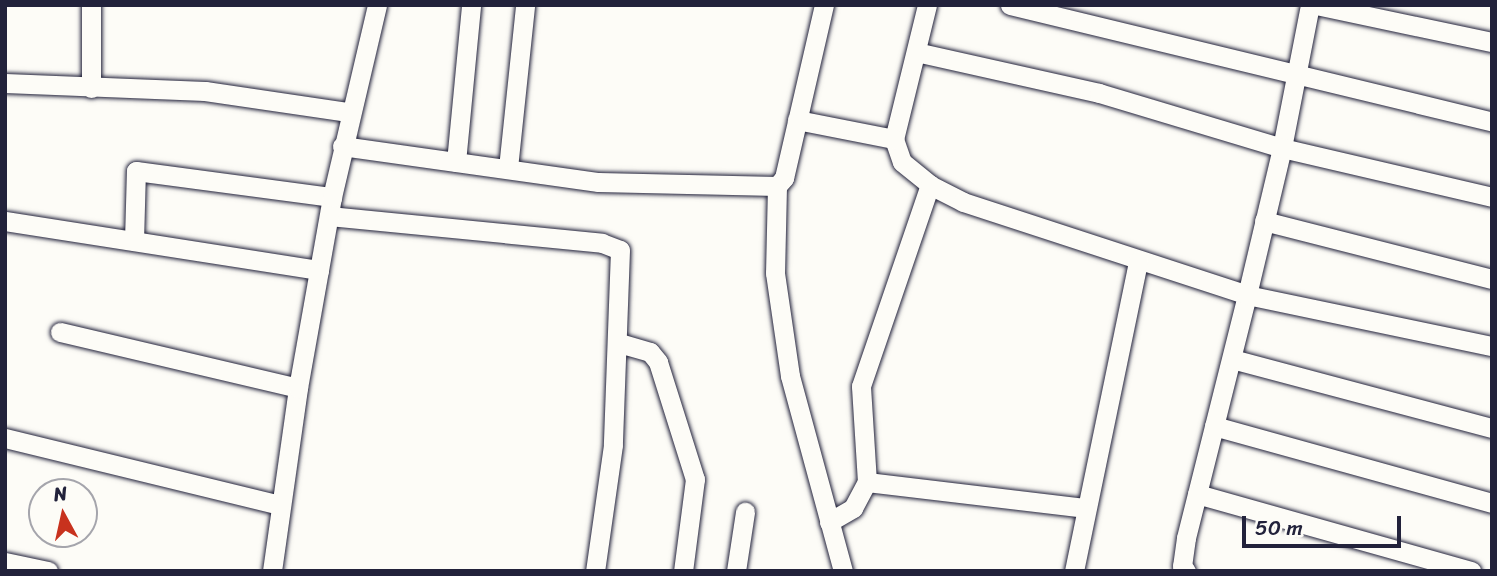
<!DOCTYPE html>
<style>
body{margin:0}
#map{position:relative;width:1497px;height:576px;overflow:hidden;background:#fdfcf7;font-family:Sriracha,sans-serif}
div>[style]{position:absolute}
.roads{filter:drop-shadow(0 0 2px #22223b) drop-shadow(0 0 2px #22223b)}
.minor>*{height:19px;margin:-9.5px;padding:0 9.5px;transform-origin:9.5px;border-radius:9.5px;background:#fdfcf7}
span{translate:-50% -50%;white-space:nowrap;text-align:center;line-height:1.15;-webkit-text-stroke:5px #fdfcf7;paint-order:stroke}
.frame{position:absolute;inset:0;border:7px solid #22223b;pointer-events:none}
.north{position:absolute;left:28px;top:478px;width:70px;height:70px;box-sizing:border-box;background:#fdfcf7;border:2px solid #a5a5ac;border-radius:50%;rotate:352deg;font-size:19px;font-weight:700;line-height:28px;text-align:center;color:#22223b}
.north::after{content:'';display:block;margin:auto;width:24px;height:32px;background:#c8321e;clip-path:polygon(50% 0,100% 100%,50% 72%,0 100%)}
.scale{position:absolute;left:1242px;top:516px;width:159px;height:32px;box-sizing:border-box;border:4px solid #22223b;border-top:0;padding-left:9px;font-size:21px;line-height:24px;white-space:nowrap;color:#22223b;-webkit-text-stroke:5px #fdfcf7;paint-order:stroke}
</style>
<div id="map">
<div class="roads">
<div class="minor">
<div style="left:91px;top:5px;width:83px;rotate:90deg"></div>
<div style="left:927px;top:5px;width:138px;rotate:103.8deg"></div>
<div style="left:894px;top:139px;width:24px;rotate:71deg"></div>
<div style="left:902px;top:162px;width:36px;rotate:39deg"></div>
<div style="left:930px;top:185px;width:37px;rotate:27deg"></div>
<div style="left:963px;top:202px;width:299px;rotate:18.1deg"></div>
<div style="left:1247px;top:295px;width:251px;rotate:104.1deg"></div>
<div style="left:1186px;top:538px;width:28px;rotate:98deg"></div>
<div style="left:1182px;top:566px;width:6px;rotate:51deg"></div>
<div style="left:1010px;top:5px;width:496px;rotate:13.6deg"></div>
<div style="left:1310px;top:5px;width:146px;rotate:101.1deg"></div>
<div style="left:1282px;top:148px;width:151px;rotate:103.4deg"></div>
<div style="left:1247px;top:295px;width:250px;rotate:11.8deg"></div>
<div style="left:1316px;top:5px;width:180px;rotate:11.9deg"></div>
<div style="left:916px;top:52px;width:188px;rotate:12.6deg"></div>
<div style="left:1099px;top:93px;width:191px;rotate:16.7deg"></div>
<div style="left:1282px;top:148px;width:216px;rotate:13.1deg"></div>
<div style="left:5px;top:83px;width:200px;rotate:2.3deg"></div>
<div style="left:205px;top:91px;width:145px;rotate:8.4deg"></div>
<div style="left:797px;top:120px;width:99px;rotate:11.1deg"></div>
<div style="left:342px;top:146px;width:259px;rotate:8deg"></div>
<div style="left:598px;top:182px;width:179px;rotate:1.3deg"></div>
<div style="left:777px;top:186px;width:11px;rotate:-49deg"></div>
<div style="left:784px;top:178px;width:178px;rotate:-77deg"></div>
<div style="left:456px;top:162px;width:158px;rotate:-84.5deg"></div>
<div style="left:508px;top:168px;width:164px;rotate:-84deg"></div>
<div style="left:777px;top:186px;width:87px;rotate:91.3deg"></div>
<div style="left:775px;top:273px;width:104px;rotate:81.7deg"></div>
<div style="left:790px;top:376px;width:202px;rotate:74.8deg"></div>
<div style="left:329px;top:216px;width:274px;rotate:5.6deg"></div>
<div style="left:602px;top:243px;width:19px;rotate:21deg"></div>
<div style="left:620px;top:250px;width:195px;rotate:92.1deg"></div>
<div style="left:613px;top:445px;width:127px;rotate:98.1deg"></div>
<div style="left:5px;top:221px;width:318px;rotate:8.9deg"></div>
<div style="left:1264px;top:221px;width:235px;rotate:14.3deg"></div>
<div style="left:134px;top:241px;width:70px;rotate:-88.4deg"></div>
<div style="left:136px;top:171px;width:198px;rotate:7.6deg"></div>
<div style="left:60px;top:332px;width:244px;rotate:13.2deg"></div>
<div style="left:619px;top:343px;width:32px;rotate:16deg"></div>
<div style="left:650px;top:352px;width:13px;rotate:51deg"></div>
<div style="left:658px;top:362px;width:123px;rotate:72.5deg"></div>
<div style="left:695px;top:479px;width:93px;rotate:97.4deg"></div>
<div style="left:1232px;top:359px;width:269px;rotate:14.9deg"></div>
<div style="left:1214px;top:426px;width:288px;rotate:15.5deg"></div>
<div style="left:5px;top:438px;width:282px;rotate:13.7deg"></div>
<div style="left:867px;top:482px;width:219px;rotate:6.8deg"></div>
<div style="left:1197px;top:494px;width:285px;rotate:15.7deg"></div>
<div style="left:829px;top:522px;width:28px;rotate:-30deg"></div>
<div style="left:853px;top:508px;width:30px;rotate:-62deg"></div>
<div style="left:867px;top:482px;width:96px;rotate:-93.6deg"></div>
<div style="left:861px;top:386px;width:213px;rotate:-71.1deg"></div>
<div style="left:5px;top:562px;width:44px;rotate:11.8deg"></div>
<div style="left:272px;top:571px;width:185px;rotate:-81.9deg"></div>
<div style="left:298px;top:388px;width:194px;rotate:-79.9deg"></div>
<div style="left:332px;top:197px;width:197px;rotate:-76.8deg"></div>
<div style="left:736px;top:571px;width:60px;rotate:-81.3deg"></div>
<div style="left:1074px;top:571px;width:317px;rotate:-78.3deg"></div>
</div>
</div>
<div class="frame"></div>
<div class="north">N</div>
<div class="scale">50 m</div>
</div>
